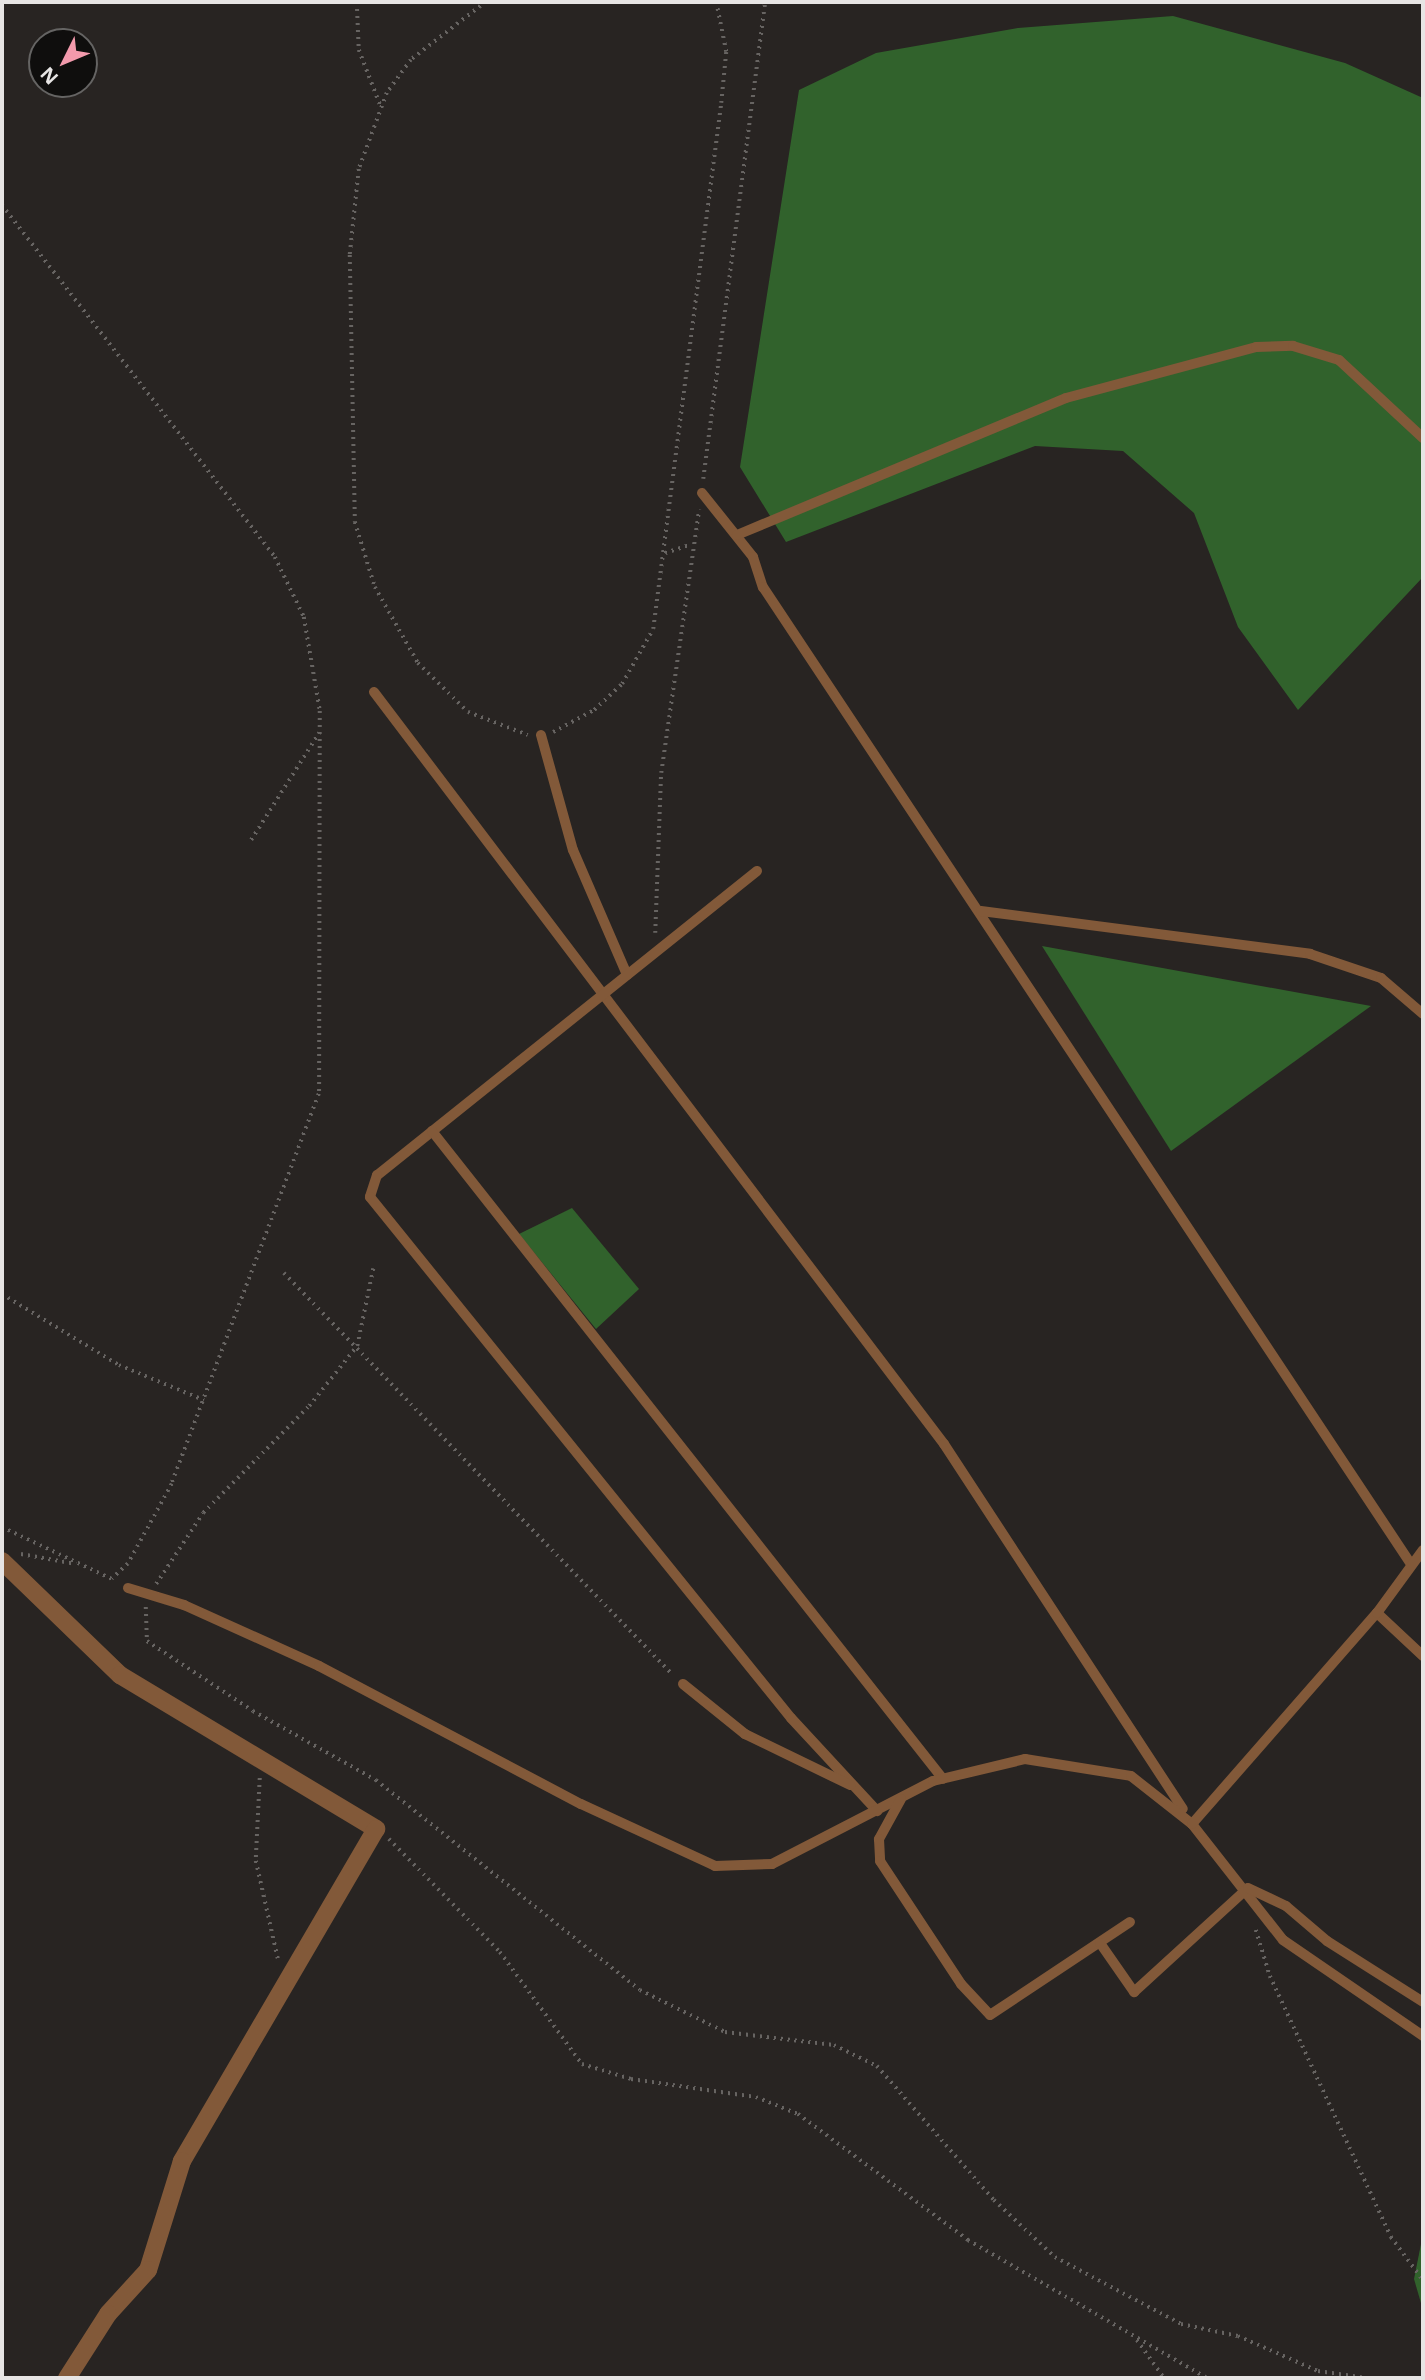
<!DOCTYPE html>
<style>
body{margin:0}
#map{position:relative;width:1425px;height:2380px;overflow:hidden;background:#282422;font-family:"Noto Sans",sans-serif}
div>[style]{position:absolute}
.forest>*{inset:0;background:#31622c}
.path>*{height:3.5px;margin-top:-1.75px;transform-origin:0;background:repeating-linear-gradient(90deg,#676462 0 2px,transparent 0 7px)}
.lane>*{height:10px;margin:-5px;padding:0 5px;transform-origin:5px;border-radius:5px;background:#825939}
.street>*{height:18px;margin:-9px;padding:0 9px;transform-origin:9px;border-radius:9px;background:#825939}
span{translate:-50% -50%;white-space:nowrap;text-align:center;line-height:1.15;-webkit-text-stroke:5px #0f0e0d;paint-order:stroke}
.frame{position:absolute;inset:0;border:4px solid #e7e5e4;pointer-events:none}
.north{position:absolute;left:28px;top:28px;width:70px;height:70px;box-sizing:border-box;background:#0f0e0d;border:2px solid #656463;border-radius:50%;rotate:227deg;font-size:19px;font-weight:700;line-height:28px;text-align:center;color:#e7e5e4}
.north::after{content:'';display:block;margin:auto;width:24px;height:32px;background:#f39aac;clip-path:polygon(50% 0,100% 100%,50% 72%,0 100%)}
</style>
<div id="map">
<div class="forest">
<div style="clip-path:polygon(1173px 16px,1345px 63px,1423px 98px,1423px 577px,1298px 710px,1238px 627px,1194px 513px,1123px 451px,1035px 446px,786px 542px,740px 467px,799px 90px,876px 53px,1018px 28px)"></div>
<div style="clip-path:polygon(1042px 946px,1371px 1006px,1171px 1151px)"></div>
<div style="clip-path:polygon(572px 1208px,639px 1289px,596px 1329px,519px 1234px)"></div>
<div style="clip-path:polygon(1423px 2234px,1423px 2310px,1414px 2279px)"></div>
</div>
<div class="path">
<div style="left:357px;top:2px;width:48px;rotate:87.6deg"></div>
<div style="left:359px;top:50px;width:61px;rotate:68.9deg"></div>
<div style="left:486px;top:2px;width:95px;rotate:142.3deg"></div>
<div style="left:411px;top:60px;width:41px;rotate:126deg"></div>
<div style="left:387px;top:93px;width:81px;rotate:110.2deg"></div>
<div style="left:359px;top:169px;width:86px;rotate:96deg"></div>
<div style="left:350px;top:255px;width:267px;rotate:88.9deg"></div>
<div style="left:355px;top:522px;width:68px;rotate:72.9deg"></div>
<div style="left:375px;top:587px;width:87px;rotate:60.5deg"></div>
<div style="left:418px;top:663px;width:70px;rotate:44.4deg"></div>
<div style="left:468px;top:712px;width:64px;rotate:21deg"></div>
<div style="left:2px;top:205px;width:445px;rotate:52.2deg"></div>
<div style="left:275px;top:557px;width:67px;rotate:64.2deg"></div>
<div style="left:304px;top:617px;width:95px;rotate:80.3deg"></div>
<div style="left:320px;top:711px;width:383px;rotate:90.1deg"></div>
<div style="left:319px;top:1094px;width:417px;rotate:110.7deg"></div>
<div style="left:172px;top:1484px;width:91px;rotate:118.8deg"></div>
<div style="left:128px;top:1564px;width:22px;rotate:137deg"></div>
<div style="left:703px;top:479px;width:481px;rotate:-82.6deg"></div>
<div style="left:665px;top:553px;width:26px;rotate:-18deg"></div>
<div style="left:553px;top:732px;width:47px;rotate:-28.2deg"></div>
<div style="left:594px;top:710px;width:38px;rotate:-43deg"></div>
<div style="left:622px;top:684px;width:63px;rotate:-60.6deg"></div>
<div style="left:653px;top:629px;width:530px;rotate:-82.63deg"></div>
<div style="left:721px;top:103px;width:51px;rotate:-84.4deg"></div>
<div style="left:726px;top:52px;width:51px;rotate:-101.3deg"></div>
<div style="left:251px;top:840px;width:127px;rotate:-57.6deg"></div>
<div style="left:655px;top:933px;width:160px;rotate:-87.9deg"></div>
<div style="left:661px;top:773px;width:266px;rotate:-81.8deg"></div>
<div style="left:284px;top:1273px;width:558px;rotate:45.94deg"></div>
<div style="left:2px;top:1294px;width:137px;rotate:31.3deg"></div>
<div style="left:119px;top:1365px;width:92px;rotate:22.4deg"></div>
<div style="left:2px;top:1527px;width:124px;rotate:25.3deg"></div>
<div style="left:21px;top:1554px;width:56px;rotate:10.3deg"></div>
<div style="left:156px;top:1584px;width:85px;rotate:-56.5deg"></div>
<div style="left:203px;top:1513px;width:151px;rotate:-45.3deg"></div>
<div style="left:309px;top:1406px;width:77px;rotate:-51.3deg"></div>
<div style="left:357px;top:1346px;width:79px;rotate:-78.3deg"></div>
<div style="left:146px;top:1607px;width:34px;rotate:88deg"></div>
<div style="left:147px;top:1641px;width:127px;rotate:33.4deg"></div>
<div style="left:253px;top:1711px;width:141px;rotate:29.3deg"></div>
<div style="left:376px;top:1780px;width:337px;rotate:38.5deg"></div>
<div style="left:640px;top:1990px;width:95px;rotate:26.3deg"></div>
<div style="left:725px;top:2032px;width:110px;rotate:6.8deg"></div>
<div style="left:834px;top:2045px;width:48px;rotate:26deg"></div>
<div style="left:877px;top:2066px;width:178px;rotate:48.9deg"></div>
<div style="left:994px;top:2200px;width:83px;rotate:43.1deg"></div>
<div style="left:1055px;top:2257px;width:143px;rotate:28deg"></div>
<div style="left:1181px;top:2324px;width:58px;rotate:11.9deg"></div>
<div style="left:1238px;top:2336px;width:87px;rotate:23.6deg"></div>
<div style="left:1318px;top:2371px;width:49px;rotate:8.1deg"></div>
<div style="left:260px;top:1778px;width:83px;rotate:92.8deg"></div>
<div style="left:256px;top:1861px;width:100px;rotate:77.3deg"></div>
<div style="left:389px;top:1839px;width:158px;rotate:45.5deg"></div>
<div style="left:500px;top:1952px;width:139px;rotate:53.8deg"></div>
<div style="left:582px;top:2064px;width:51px;rotate:17deg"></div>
<div style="left:631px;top:2079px;width:126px;rotate:8.2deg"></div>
<div style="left:756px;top:2097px;width:45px;rotate:22deg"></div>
<div style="left:798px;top:2114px;width:212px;rotate:36.5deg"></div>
<div style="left:968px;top:2240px;width:276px;rotate:30deg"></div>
<div style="left:1256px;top:1930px;width:48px;rotate:73.1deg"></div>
<div style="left:1270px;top:1976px;width:288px;rotate:65.1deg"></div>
<div style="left:1391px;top:2237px;width:54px;rotate:53.3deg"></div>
<div style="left:1137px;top:2340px;width:47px;rotate:54.6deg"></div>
</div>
<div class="lane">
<div style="left:702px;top:493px;width:82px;rotate:51.4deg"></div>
<div style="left:753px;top:557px;width:32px;rotate:72deg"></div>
<div style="left:763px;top:587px;width:1172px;rotate:56.45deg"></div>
<div style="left:737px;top:535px;width:356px;rotate:-22.6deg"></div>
<div style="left:1066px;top:398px;width:197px;rotate:-15deg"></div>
<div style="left:1256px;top:347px;width:37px;rotate:-2deg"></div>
<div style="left:1293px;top:346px;width:48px;rotate:16.9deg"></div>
<div style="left:1339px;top:360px;width:115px;rotate:42.9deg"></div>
<div style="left:374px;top:692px;width:944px;rotate:52.84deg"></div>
<div style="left:944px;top:1444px;width:436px;rotate:56.8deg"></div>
<div style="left:541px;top:735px;width:119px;rotate:74.5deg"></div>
<div style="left:573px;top:850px;width:136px;rotate:66.6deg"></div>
<div style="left:757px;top:871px;width:487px;rotate:141.3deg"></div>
<div style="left:377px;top:1175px;width:23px;rotate:108deg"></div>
<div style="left:370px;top:1197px;width:670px;rotate:51.06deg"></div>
<div style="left:791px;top:1718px;width:127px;rotate:47.2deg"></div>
<div style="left:981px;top:911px;width:332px;rotate:7.4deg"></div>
<div style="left:1310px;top:954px;width:75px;rotate:18.7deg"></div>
<div style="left:1381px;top:978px;width:55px;rotate:40.6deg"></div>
<div style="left:432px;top:1131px;width:825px;rotate:51.74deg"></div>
<div style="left:128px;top:1588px;width:59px;rotate:16.9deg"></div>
<div style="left:184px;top:1605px;width:148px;rotate:24.3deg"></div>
<div style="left:319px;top:1666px;width:296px;rotate:27.8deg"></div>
<div style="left:581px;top:1804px;width:148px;rotate:24.8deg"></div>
<div style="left:715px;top:1866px;width:57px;rotate:-2deg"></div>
<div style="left:772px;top:1864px;width:181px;rotate:-27.3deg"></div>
<div style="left:933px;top:1781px;width:95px;rotate:-13.4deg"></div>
<div style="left:1025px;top:1759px;width:107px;rotate:9.1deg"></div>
<div style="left:1131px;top:1776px;width:78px;rotate:38.2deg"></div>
<div style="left:1192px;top:1824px;width:147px;rotate:51.9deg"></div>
<div style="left:1283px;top:1940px;width:170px;rotate:34.4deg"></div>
<div style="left:1377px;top:1613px;width:63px;rotate:43.1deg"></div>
<div style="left:683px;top:1684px;width:80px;rotate:38.9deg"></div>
<div style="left:745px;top:1734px;width:117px;rotate:25.9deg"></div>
<div style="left:901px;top:1799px;width:46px;rotate:118.8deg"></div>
<div style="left:879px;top:1839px;width:22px;rotate:87deg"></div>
<div style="left:880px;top:1861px;width:147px;rotate:56.6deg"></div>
<div style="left:961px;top:1984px;width:42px;rotate:46.9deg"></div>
<div style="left:990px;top:2015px;width:168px;rotate:-33.6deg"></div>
<div style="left:1192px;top:1824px;width:281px;rotate:-48.8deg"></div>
<div style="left:1377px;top:1613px;width:78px;rotate:-53.9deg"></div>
<div style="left:1100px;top:1943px;width:60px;rotate:55.2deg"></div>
<div style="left:1134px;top:1992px;width:154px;rotate:-42.4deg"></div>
<div style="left:1248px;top:1888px;width:42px;rotate:25.3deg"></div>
<div style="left:1286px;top:1906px;width:54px;rotate:40.5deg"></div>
<div style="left:1327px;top:1941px;width:114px;rotate:32.4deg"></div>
</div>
<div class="street">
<div style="left:2px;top:1561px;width:164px;rotate:44deg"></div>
<div style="left:120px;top:1675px;width:299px;rotate:31deg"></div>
<div style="left:376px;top:1829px;width:385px;rotate:120.3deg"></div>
<div style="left:182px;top:2161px;width:114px;rotate:107.3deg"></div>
<div style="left:148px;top:2270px;width:59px;rotate:132.3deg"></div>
<div style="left:108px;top:2314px;width:76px;rotate:122.6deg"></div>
</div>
<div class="frame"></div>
<div class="north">N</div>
</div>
